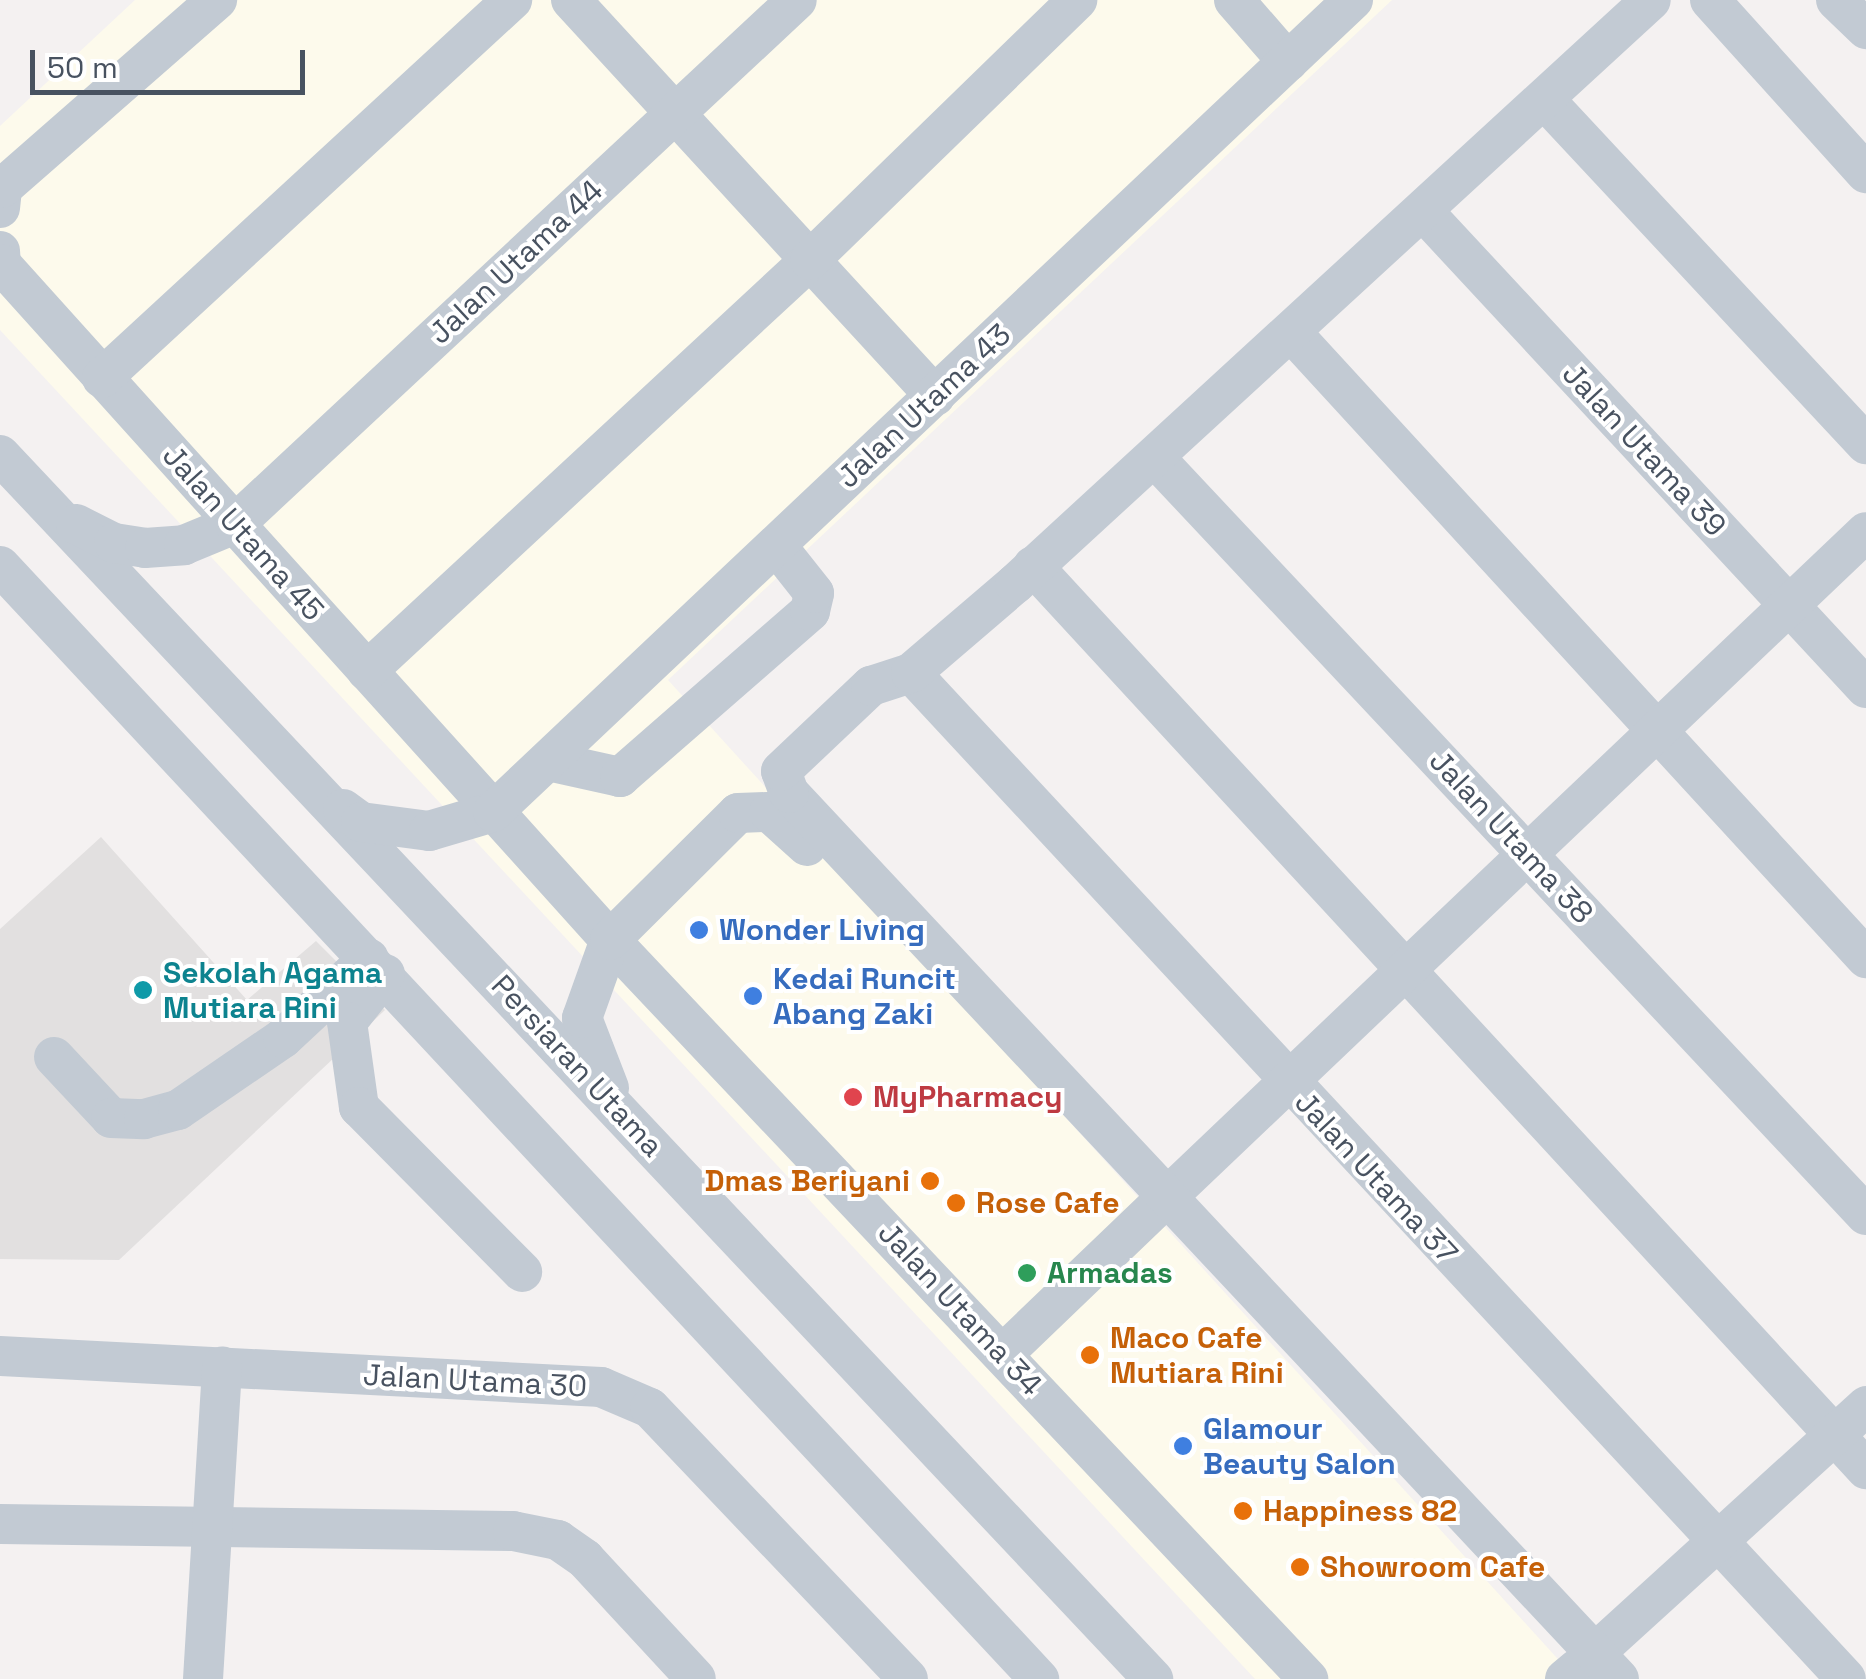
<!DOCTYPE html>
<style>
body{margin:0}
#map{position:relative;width:1866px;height:1679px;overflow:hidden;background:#f4f1f1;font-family:"Space Grotesk",sans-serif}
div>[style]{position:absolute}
.commercial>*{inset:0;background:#fdfaec}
.education>*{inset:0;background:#e2e0e0}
.minor>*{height:40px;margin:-20px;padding:0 20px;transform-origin:20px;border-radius:20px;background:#c2cad3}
.dots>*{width:28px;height:28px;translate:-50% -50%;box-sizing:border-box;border:5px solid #fff;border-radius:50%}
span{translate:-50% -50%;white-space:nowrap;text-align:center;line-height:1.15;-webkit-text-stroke:8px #fff;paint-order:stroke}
.street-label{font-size:30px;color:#485260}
.shop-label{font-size:30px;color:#366cbe;font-weight:700}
.left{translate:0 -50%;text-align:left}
.culture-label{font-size:30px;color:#0d838f;font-weight:700}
.health-label{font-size:30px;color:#be3a42;font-weight:700}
.food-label{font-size:30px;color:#c56008;font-weight:700}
.right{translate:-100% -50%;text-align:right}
.leisure-label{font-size:30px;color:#27864d;font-weight:700}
.scale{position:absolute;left:30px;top:50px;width:275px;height:45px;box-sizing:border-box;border:5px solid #485260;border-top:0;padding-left:12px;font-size:30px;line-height:35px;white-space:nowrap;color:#485260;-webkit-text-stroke:8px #fff;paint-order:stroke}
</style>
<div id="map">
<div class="commercial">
<div style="clip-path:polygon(135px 0,1392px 0,668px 680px,1576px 1679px,1255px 1679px,0 330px,0 126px)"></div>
</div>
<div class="education">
<div style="clip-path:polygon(101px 837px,247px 1000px,316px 941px,385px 1010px,119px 1260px,0 1259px,0 929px)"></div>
</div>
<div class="minor">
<div style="left:571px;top:0;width:538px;rotate:47.41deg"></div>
<div style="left:1234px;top:0;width:82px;rotate:48.9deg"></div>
<div style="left:1710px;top:0;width:233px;rotate:48deg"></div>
<div style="left:1836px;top:0;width:42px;rotate:44deg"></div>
<div style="left:1544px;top:99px;width:472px;rotate:47deg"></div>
<div style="left:0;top:208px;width:20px;rotate:-84deg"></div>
<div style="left:2px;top:188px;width:286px;rotate:-41.2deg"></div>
<div style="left:1423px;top:211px;width:651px;rotate:47.12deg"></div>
<div style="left:0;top:251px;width:13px;rotate:86deg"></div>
<div style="left:1px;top:264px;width:910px;rotate:47.98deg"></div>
<div style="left:610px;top:940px;width:1017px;rotate:46.63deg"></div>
<div style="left:1292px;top:333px;width:849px;rotate:47.44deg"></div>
<div style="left:102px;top:378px;width:558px;rotate:-42.67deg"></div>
<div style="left:0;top:455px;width:1682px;rotate:46.71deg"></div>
<div style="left:1156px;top:459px;width:1037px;rotate:46.8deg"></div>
<div style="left:76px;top:524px;width:42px;rotate:26.6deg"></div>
<div style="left:114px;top:543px;width:31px;rotate:9deg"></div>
<div style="left:145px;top:548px;width:39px;rotate:-4deg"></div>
<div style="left:184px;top:545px;width:55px;rotate:-22.4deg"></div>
<div style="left:235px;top:524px;width:768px;rotate:-43deg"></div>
<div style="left:0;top:566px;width:1523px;rotate:46.97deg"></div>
<div style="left:1033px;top:566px;width:1229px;rotate:47.31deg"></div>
<div style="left:367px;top:671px;width:604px;rotate:-42.85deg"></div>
<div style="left:810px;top:260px;width:373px;rotate:-44.2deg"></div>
<div style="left:911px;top:673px;width:1373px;rotate:47.09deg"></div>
<div style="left:548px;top:761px;width:74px;rotate:12.5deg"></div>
<div style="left:620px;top:777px;width:252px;rotate:-41.1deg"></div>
<div style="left:810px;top:611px;width:18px;rotate:-77deg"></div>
<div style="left:814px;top:593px;width:61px;rotate:-128.4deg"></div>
<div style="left:343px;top:809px;width:22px;rotate:36deg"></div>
<div style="left:361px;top:822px;width:69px;rotate:7.5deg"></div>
<div style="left:429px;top:831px;width:67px;rotate:-16.5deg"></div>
<div style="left:493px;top:812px;width:1183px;rotate:-43.36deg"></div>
<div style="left:385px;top:974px;width:61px;rotate:128.4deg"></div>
<div style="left:347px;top:1022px;width:86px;rotate:82deg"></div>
<div style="left:359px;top:1107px;width:232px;rotate:45.3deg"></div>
<div style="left:54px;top:1057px;width:83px;rotate:46.9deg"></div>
<div style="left:111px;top:1118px;width:33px;rotate:2deg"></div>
<div style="left:144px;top:1119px;width:35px;rotate:-15deg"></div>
<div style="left:178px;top:1110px;width:127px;rotate:-34.4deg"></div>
<div style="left:283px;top:1038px;width:117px;rotate:-42.9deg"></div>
<div style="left:609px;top:1088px;width:75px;rotate:-111.1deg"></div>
<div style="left:582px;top:1018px;width:83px;rotate:-70.3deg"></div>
<div style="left:610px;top:940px;width:180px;rotate:-44.8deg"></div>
<div style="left:738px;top:813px;width:31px;rotate:-2deg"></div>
<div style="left:769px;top:812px;width:51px;rotate:41.8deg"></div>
<div style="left:1166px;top:1198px;width:966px;rotate:-43.57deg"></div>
<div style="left:1003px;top:1354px;width:209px;rotate:-43.8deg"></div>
<div style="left:0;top:1356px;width:602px;rotate:2.95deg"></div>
<div style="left:601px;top:1387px;width:53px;rotate:23.2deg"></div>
<div style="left:650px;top:1408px;width:374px;rotate:46.4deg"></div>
<div style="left:0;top:1524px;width:513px;rotate:0.78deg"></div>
<div style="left:513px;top:1531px;width:46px;rotate:11.3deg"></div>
<div style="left:558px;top:1540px;width:33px;rotate:35deg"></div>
<div style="left:585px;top:1559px;width:163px;rotate:47.2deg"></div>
<div style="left:1595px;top:1653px;width:367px;rotate:-42.3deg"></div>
<div style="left:203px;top:1679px;width:313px;rotate:-86.5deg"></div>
<div style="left:1565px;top:1679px;width:16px;rotate:-40deg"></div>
<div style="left:1619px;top:1679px;width:1214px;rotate:-133.13deg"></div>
<div style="left:789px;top:793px;width:23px;rotate:-110deg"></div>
<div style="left:781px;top:771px;width:124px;rotate:-43.4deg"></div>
<div style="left:871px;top:686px;width:42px;rotate:-18deg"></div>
<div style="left:911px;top:673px;width:137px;rotate:-40.6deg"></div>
<div style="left:1015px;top:584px;width:863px;rotate:-42.56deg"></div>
</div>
<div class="dots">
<div style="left:699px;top:930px;background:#3f7fe0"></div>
<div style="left:143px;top:990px;background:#0f9aa8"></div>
<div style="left:753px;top:996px;background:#3f7fe0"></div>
<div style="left:853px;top:1097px;background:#e0444e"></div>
<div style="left:930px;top:1181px;background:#e8710a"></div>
<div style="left:956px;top:1203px;background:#e8710a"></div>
<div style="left:1027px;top:1273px;background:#2e9e5b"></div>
<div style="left:1090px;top:1355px;background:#e8710a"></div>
<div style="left:1183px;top:1446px;background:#3f7fe0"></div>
<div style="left:1243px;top:1511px;background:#e8710a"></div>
<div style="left:1300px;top:1567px;background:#e8710a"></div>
</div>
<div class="street-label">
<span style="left:516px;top:262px;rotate:-43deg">Jalan Utama 44</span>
<span style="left:924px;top:406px;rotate:-43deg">Jalan Utama 43</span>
<span style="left:1644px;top:450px;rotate:47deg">Jalan Utama 39</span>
<span style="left:243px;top:533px;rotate:48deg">Jalan Utama 45</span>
<span style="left:1511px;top:837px;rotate:47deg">Jalan Utama 38</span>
<span style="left:577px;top:1066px;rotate:47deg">Persiaran Utama</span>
<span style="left:1376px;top:1178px;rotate:47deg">Jalan Utama 37</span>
<span style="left:960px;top:1309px;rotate:47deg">Jalan Utama 34</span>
<span style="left:475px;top:1381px;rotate:3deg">Jalan Utama 30</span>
</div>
<div class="shop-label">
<span class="left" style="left:719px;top:930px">Wonder Living</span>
<span class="left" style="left:773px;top:996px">Kedai Runcit<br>Abang Zaki</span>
<span class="left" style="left:1203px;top:1446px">Glamour<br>Beauty Salon</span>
</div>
<div class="culture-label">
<span class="left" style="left:163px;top:990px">Sekolah Agama<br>Mutiara Rini</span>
</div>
<div class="health-label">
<span class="left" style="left:873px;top:1097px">MyPharmacy</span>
</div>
<div class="food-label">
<span class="right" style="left:910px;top:1181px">Dmas Beriyani</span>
<span class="left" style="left:976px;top:1203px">Rose Cafe</span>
<span class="left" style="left:1110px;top:1355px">Maco Cafe<br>Mutiara Rini</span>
<span class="left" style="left:1263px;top:1511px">Happiness 82</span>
<span class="left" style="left:1320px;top:1567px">Showroom Cafe</span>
</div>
<div class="leisure-label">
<span class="left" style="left:1047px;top:1273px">Armadas</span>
</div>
<div class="scale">50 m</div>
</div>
